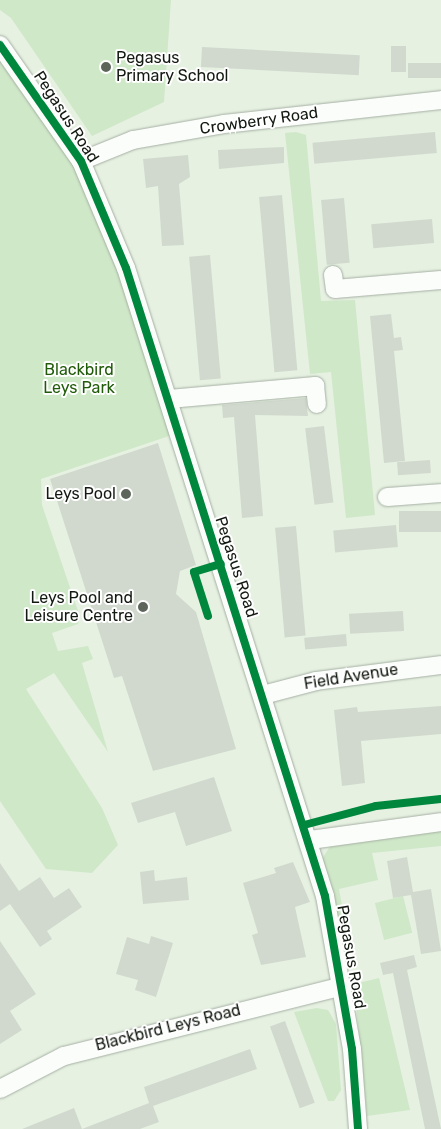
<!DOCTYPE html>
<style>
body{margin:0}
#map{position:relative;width:441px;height:1129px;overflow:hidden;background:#e6f1e2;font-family:Rubik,sans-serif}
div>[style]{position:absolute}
.green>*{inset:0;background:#cfe8c8;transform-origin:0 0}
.building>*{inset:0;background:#d1d9ce;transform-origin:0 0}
.roads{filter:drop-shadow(0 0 1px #a6afa3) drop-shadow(0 0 1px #a6afa3)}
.minor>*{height:18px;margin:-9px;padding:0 9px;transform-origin:9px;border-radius:9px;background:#fbfdfb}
.cycleway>*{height:8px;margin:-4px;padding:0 4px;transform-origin:4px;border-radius:4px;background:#00873e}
.dots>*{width:14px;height:14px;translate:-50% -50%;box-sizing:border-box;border:2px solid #fff;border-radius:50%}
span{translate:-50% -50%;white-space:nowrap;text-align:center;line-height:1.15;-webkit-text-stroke:4px #fff;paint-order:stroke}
.poi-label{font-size:16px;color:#131a11}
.left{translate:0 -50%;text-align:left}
.right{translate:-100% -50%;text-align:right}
.street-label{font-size:16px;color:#131a11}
.park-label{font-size:16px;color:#205b09}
</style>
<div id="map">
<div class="green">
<div style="clip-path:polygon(0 0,171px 0,164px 102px,92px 136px,11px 18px,0 10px)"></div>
<div style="clip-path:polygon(0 45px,81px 161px,169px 398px,169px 436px,41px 479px,42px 505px,80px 617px,78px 624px,52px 633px,58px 651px,88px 646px,93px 659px,82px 663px,108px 752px,54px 673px,26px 689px,102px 808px,118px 845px,92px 873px,46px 869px,0 801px)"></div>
<div style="clip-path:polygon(296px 132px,306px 135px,321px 301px,355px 300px,375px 515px,346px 518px,331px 372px,310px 374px,285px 133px)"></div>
<div style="clip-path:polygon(441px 829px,441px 846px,372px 853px,378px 880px,339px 889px,349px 945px,342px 946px,322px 859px,332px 843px)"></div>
<div style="left:403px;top:896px;width:38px;height:29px;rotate:76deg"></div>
<div style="clip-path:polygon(379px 978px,410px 1110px,367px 1116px,354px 984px)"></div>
<div style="clip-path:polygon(317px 1008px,328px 1010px,336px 1024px,341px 1090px,334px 1101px,328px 1101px,294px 1012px)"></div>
</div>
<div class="building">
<div style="left:391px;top:46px;width:15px;height:26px"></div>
<div style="left:202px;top:47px;width:158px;height:20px;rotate:3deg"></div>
<div style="left:408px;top:63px;width:33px;height:15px"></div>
<div style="left:435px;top:132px;width:21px;height:123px;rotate:85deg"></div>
<div style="clip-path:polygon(284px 147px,284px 163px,219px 169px,218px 150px)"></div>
<div style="clip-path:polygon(188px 155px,190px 177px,179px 184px,184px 245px,162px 246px,158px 186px,146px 188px,143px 159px)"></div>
<div style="left:282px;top:195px;width:176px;height:23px;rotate:85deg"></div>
<div style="left:344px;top:198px;width:65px;height:23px;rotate:85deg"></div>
<div style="left:432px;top:219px;width:24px;height:61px;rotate:85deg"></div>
<div style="left:210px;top:255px;width:124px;height:21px;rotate:85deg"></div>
<div style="clip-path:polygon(391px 314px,394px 338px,401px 337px,403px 350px,394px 351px,405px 461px,384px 463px,370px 316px)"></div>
<div style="clip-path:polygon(306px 398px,308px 416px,255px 415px,263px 516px,242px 518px,234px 417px,223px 418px,222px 405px)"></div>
<div style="left:324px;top:426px;width:77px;height:19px;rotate:83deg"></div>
<div style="clip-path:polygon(158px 443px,196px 565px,180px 571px,176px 594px,196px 612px,236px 749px,153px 771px,122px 676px,114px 678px,50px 479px)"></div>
<div style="left:430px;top:460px;width:13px;height:33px;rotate:86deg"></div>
<div style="left:441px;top:511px;width:21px;height:42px;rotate:90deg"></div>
<div style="left:396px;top:525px;width:22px;height:63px;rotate:85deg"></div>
<div style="left:296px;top:526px;width:110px;height:21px;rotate:85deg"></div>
<div style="left:403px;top:611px;width:20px;height:54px;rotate:87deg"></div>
<div style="left:346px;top:634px;width:12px;height:42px;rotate:85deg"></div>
<div style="clip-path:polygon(441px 706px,441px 734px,361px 741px,365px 783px,342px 786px,334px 710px,357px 707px,358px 712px)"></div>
<div style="clip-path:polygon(214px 777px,232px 831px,186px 846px,175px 812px,138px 823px,131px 803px)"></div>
<div style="clip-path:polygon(407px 857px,413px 892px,431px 889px,441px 951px,421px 954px,411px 895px,393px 898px,387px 861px)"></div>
<div style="clip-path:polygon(293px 862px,310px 902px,295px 907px,306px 957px,261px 965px,252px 935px,258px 933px,243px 883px,276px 873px,274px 868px)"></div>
<div style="clip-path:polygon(0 863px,19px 891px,40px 877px,54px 898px,69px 888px,82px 907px,47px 931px,52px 939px,40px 947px,10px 904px,0 911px)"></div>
<div style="clip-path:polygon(154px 870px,155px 881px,187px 877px,189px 900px,143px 904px,140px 872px)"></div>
<div style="clip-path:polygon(151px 936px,173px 943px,156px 997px,135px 990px,138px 980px,116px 974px,127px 937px,149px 944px)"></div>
<div style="clip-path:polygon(0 941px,36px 994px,10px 1011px,22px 1030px,0 1044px)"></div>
<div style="clip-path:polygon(414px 955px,417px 967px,407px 970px,441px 1129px,425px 1129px,393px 973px,383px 975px,380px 963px)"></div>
<div style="left:285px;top:1021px;width:87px;height:16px;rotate:70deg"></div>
<div style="clip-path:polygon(250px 1049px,257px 1069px,153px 1106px,159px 1122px,140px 1129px,22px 1129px,74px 1108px,82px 1129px,149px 1103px,144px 1087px)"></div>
</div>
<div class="roads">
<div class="minor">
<div style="left:0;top:45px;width:141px;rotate:55.1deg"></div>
<div style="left:81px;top:161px;width:116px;rotate:67.2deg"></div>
<div style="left:126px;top:268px;width:659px;rotate:72.42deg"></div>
<div style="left:325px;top:896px;width:155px;rotate:80deg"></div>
<div style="left:352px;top:1049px;width:80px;rotate:85.7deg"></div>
<div style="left:81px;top:161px;width:56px;rotate:-22deg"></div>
<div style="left:133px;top:140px;width:92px;rotate:-10deg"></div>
<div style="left:224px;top:124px;width:218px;rotate:-6.3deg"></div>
<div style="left:333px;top:275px;width:14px;rotate:82deg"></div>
<div style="left:335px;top:289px;width:106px;rotate:-4.9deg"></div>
<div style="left:169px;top:399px;width:147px;rotate:-5.1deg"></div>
<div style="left:315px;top:386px;width:18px;rotate:84deg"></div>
<div style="left:387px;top:497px;width:54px;rotate:-4.2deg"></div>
<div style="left:263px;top:695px;width:55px;rotate:-14.8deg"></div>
<div style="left:316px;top:681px;width:126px;rotate:-7.3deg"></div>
<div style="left:310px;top:840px;width:132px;rotate:-7.8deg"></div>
<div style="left:0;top:1089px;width:72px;rotate:-27.3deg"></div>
<div style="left:64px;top:1056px;width:288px;rotate:-14.1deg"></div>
</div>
</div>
<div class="cycleway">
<div style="left:0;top:45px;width:141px;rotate:55.1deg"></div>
<div style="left:81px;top:161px;width:116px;rotate:67.2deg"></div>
<div style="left:126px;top:268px;width:659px;rotate:72.42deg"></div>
<div style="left:325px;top:896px;width:155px;rotate:80deg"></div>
<div style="left:352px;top:1049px;width:80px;rotate:85.7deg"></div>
<div style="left:208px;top:616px;width:46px;rotate:-107.7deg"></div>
<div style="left:194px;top:572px;width:28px;rotate:-17deg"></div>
<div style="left:304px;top:825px;width:74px;rotate:-14.8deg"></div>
<div style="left:376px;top:806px;width:65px;rotate:-6.1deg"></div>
</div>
<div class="dots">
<div style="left:106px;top:67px;background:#5d655a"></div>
<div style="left:126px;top:494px;background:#5d655a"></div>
<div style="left:143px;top:607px;background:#5d655a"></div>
</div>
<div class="poi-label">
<span class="left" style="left:116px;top:67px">Pegasus<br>Primary School</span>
<span class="right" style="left:116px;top:494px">Leys Pool</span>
<span class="right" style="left:133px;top:607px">Leys Pool and<br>Leisure Centre</span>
</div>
<div class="street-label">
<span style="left:66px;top:117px;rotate:57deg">Pegasus Road</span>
<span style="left:259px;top:121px;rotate:-8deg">Crowberry Road</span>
<span style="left:236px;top:567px;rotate:72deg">Pegasus Road</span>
<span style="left:351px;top:677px;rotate:-9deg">Field Avenue</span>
<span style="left:351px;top:957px;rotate:80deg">Pegasus Road</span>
<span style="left:168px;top:1028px;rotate:-14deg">Blackbird Leys Road</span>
</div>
<div class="park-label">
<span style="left:79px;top:379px">Blackbird<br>Leys Park</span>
</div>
</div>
